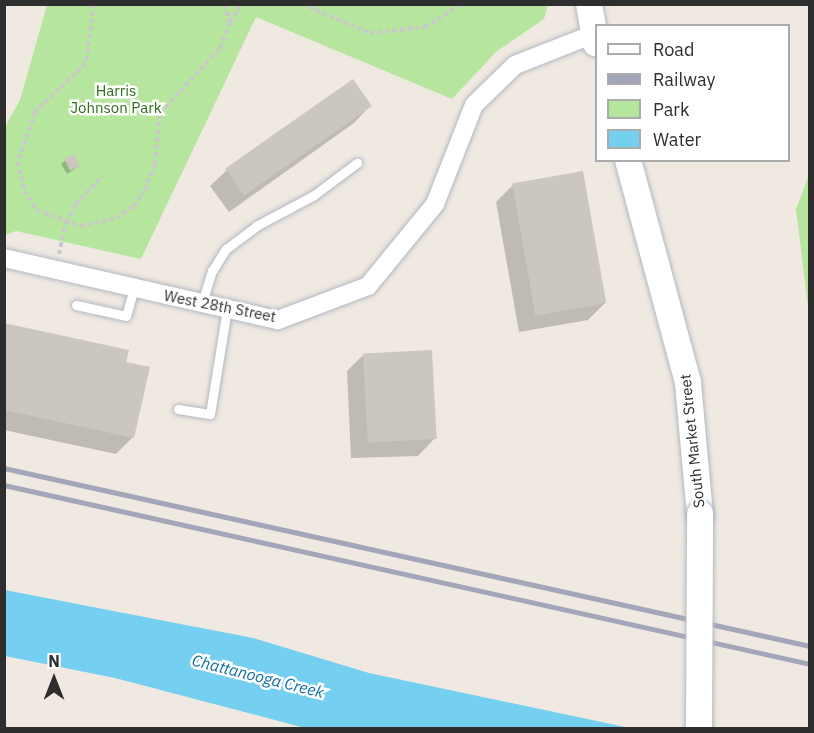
<!DOCTYPE html>
<style>
body{margin:0}
#map{position:relative;width:814px;height:733px;overflow:hidden;background:#efe9e1;font-family:"IBM Plex Sans",sans-serif}
div>[style]{position:absolute}
.green>*{inset:0;background:#b6e59e}
.water>*{inset:0;background:#75cff0}
.shadow>*{inset:0;background:#0003}
.building>*{inset:0;background:#cbc7bf;transform-origin:0 0}
.path>*{height:4px;margin-top:-2px;transform-origin:0;background:repeating-linear-gradient(90deg,#c9c9c9 0 4.5px,transparent 0 7.5px)}
.roads{filter:drop-shadow(0 0 2px #b4b7c1) drop-shadow(0 0 2px #b4b7c1)}
.lane>*{height:9px;margin:-4.5px;padding:0 4.5px;transform-origin:4.5px;border-radius:4.5px;background:#fff}
.street>*{height:18px;margin:-9px;padding:0 9px;transform-origin:9px;border-radius:9px;background:#fff}
.secondary>*{height:26px;margin:-13px;padding:0 13px;transform-origin:13px;border-radius:13px;background:#fff}
.rail>*{height:4.5px;margin:-2.25px;padding:0 2.25px;transform-origin:2.25px;border-radius:2.25px;background:#a3a6b8}
.bridges{filter:drop-shadow(0 0 2px #b4b7c1) drop-shadow(0 0 2px #b4b7c1)}
.secondary-bridge>*{height:26px;margin:-13px;padding:0 13px;transform-origin:13px;border-radius:13px;background:#fff}
span{translate:-50% -50%;white-space:nowrap;text-align:center;line-height:1.15;-webkit-text-stroke:5px #fff;paint-order:stroke}
.park-label{font-size:15px;color:#2c6e1b}
.street-label{font-size:15px;color:#2e2e2e}
.water-label{font-size:16px;color:#0d6fa3;font-style:italic}
.frame{position:absolute;inset:0;border:6px solid #2e2e2e;pointer-events:none}
.legend{position:absolute;left:595px;top:24px;width:195px;height:138px;box-sizing:border-box;background:#fff;border:2px solid #ababab;margin:0;padding:8px 10px;list-style:none;font-size:18px;color:#2e2e2e}
.legend li{display:flex;align-items:center;gap:12px;height:30px}
.legend b{width:30px;border:2px solid #ababab}
.north{position:absolute;left:24px;top:649px;width:60px;height:60px;-webkit-text-stroke:4px #fff;paint-order:stroke;rotate:0deg;font-size:16px;font-weight:700;line-height:24px;text-align:center;color:#2e2e2e}
.north::after{content:'';display:block;margin:auto;width:21px;height:27px;background:#2e2e2e;clip-path:polygon(50% 0,100% 100%,50% 72%,0 100%)}
</style>
<div id="map">
<div class="green">
<div style="clip-path:polygon(47px 5px,548px 5px,544px 19px,497px 51px,452px 99px,256px 17px,141px 259px,16px 231px,5px 235px,5px 127px,20px 100px)"></div>
<div style="clip-path:polygon(809px 175px,810px 175px,809px 314px,796px 209px)"></div>
</div>
<div class="water">
<div style="clip-path:polygon(5px 590px,253px 638px,369px 673px,630px 728px,305px 728px,115px 678px,5px 656px)"></div>
</div>
<div class="shadow">
<div style="clip-path:polygon(370px 106px,354px 123px,229px 212px,210px 186px,227px 170px)"></div>
<div style="clip-path:polygon(65px 161px,79px 166px,67px 174px,61px 164px)"></div>
<div style="clip-path:polygon(513px 185px,605px 303px,588px 320px,519px 332px,496px 202px)"></div>
<div style="clip-path:polygon(4px 325px,124px 364px,133px 437px,116px 454px,4px 430px)"></div>
<div style="clip-path:polygon(363px 355px,434px 439px,418px 456px,351px 458px,347px 371px)"></div>
</div>
<div class="building">
<div style="left:353px;top:79px;width:33px;height:156px;rotate:55deg"></div>
<div style="left:74px;top:154px;width:13px;height:11px;rotate:63deg"></div>
<div style="left:583px;top:171px;width:134px;height:72px;rotate:80deg"></div>
<div style="clip-path:polygon(4px 323px,129px 350px,126px 362px,150px 367px,134px 438px,4px 410px)"></div>
<div style="left:432px;top:350px;width:89px;height:69px;rotate:87deg"></div>
</div>
<div class="path">
<div style="left:94px;top:4px;width:60px;rotate:97.7deg"></div>
<div style="left:86px;top:63px;width:71px;rotate:136.1deg"></div>
<div style="left:35px;top:112px;width:53px;rotate:108.8deg"></div>
<div style="left:18px;top:162px;width:30px;rotate:78deg"></div>
<div style="left:24px;top:191px;width:23px;rotate:56deg"></div>
<div style="left:37px;top:210px;width:46px;rotate:20.4deg"></div>
<div style="left:80px;top:226px;width:38px;rotate:-12deg"></div>
<div style="left:117px;top:218px;width:21px;rotate:-35deg"></div>
<div style="left:134px;top:206px;width:19px;rotate:-55deg"></div>
<div style="left:145px;top:190px;width:28px;rotate:-69deg"></div>
<div style="left:155px;top:164px;width:51px;rotate:-84.4deg"></div>
<div style="left:160px;top:113px;width:88px;rotate:-47.3deg"></div>
<div style="left:220px;top:48px;width:27px;rotate:-68deg"></div>
<div style="left:230px;top:23px;width:20px;rotate:-108deg"></div>
<div style="left:302px;top:4px;width:74px;rotate:23.1deg"></div>
<div style="left:370px;top:33px;width:55px;rotate:-6.2deg"></div>
<div style="left:425px;top:27px;width:44px;rotate:-31.9deg"></div>
<div style="left:230px;top:22px;width:21px;rotate:-59deg"></div>
<div style="left:59px;top:254px;width:33px;rotate:-78deg"></div>
<div style="left:66px;top:222px;width:21px;rotate:-61deg"></div>
<div style="left:76px;top:204px;width:39px;rotate:-46deg"></div>
</div>
<div class="roads">
<div class="lane">
<div style="left:202px;top:303px;width:34px;rotate:-73deg"></div>
<div style="left:212px;top:271px;width:26px;rotate:-58deg"></div>
<div style="left:226px;top:249px;width:38px;rotate:-37deg"></div>
<div style="left:256px;top:226px;width:66px;rotate:-28.1deg"></div>
<div style="left:314px;top:195px;width:54px;rotate:-36.7deg"></div>
<div style="left:76px;top:305px;width:51px;rotate:12.4deg"></div>
<div style="left:126px;top:316px;width:29px;rotate:-74deg"></div>
<div style="left:178px;top:409px;width:32px;rotate:9deg"></div>
<div style="left:210px;top:414px;width:106px;rotate:-80.8deg"></div>
</div>
<div class="street">
<div style="left:4px;top:258px;width:281px;rotate:12.8deg"></div>
<div style="left:278px;top:320px;width:96px;rotate:-20.7deg"></div>
<div style="left:368px;top:286px;width:106px;rotate:-50.7deg"></div>
<div style="left:435px;top:204px;width:106px;rotate:-68.5deg"></div>
<div style="left:474px;top:105px;width:57px;rotate:-44.3deg"></div>
<div style="left:515px;top:65px;width:85px;rotate:-21.4deg"></div>
</div>
<div class="secondary">
<div style="left:589px;top:4px;width:40px;rotate:80deg"></div>
<div style="left:628px;top:160px;width:231px;rotate:74.9deg"></div>
<div style="left:688px;top:383px;width:132px;rotate:84.8deg"></div>
</div>
</div>
<div class="rail">
<div style="left:4px;top:468px;width:825px;rotate:12.45deg"></div>
<div style="left:4px;top:485px;width:826px;rotate:12.52deg"></div>
</div>
<div class="bridges">
<div class="secondary-bridge">
<div style="left:699px;top:728px;width:214px;rotate:-89.7deg"></div>
</div>
</div>
<div class="park-label">
<span style="left:116px;top:99px">Harris<br>Johnson Park</span>
</div>
<div class="street-label">
<span style="left:220px;top:306px;rotate:11deg">West 28th Street</span>
<span style="left:692px;top:441px;rotate:-96deg">South Market Street</span>
</div>
<div class="water-label">
<span style="left:258px;top:676px;rotate:14deg">Chattanooga Creek</span>
</div>
<div class="frame"></div>
<ul class="legend">
<li><b style="height:8px;background:#fff"></b>Road</li>
<li><b style="height:8px;background:#a3a6b8"></b>Railway</li>
<li><b style="height:16px;background:#b6e59e"></b>Park</li>
<li><b style="height:16px;background:#75cff0"></b>Water</li>
</ul>
<div class="north">N</div>
</div>
